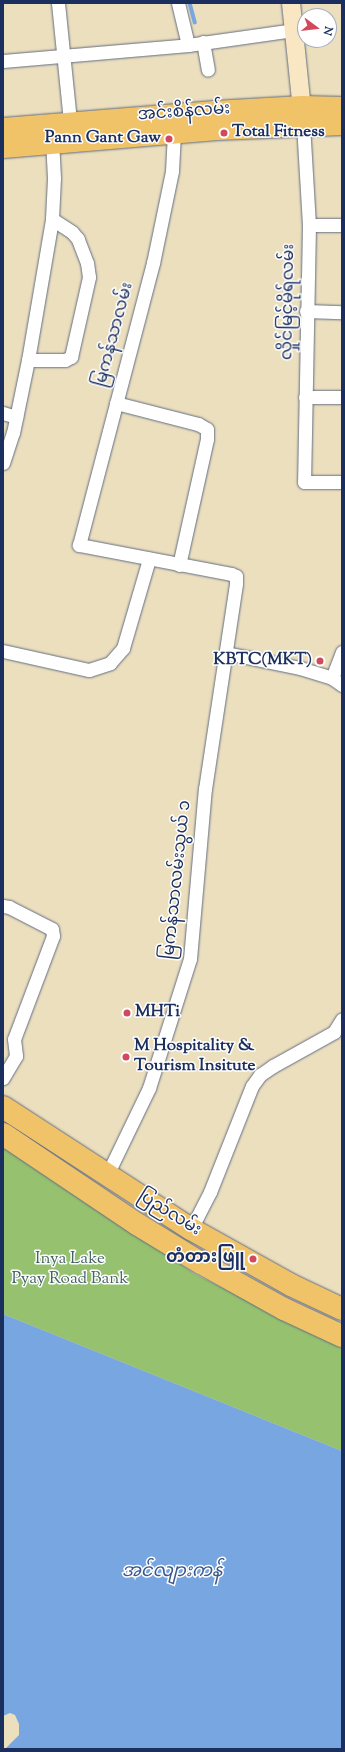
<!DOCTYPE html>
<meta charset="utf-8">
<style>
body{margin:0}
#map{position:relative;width:345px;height:1752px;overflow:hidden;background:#ebdfbe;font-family:"Sorts Mill Goudy","Noto Sans Myanmar",serif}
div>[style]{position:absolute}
.green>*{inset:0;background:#96c26f}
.water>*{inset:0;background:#77a6e1}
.stream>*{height:3.5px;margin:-1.75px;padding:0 1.75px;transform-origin:1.75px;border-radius:1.75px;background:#77a6e1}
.roads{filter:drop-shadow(0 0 1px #646d80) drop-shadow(0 0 1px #646d80)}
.minor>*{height:13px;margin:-6.5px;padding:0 6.5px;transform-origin:6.5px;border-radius:6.5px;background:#fff}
.secondary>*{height:18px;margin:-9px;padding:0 9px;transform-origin:9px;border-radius:9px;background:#f9e7c3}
.primary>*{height:21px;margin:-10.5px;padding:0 10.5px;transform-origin:10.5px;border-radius:10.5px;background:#f1c369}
.trunk>*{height:22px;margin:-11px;padding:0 11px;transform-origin:11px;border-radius:11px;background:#f1c369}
.dots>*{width:11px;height:11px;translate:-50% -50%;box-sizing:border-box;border:2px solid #fff;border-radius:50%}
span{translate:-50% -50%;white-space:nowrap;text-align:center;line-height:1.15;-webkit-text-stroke:3px #fff;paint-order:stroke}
.street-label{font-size:17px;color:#1b2f5e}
.poi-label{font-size:17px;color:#1b2f5e;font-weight:700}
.left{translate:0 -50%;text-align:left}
.right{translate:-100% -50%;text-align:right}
.park-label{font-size:17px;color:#466264}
.water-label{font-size:18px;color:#3b598c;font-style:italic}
.frame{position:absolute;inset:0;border:4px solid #1b2f5e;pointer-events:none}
.north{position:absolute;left:297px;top:8px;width:40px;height:40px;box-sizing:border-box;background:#fff;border:1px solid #a4acbf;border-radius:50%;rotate:105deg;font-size:11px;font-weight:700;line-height:16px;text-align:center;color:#1b2f5e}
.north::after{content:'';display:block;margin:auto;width:14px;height:18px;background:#d1495b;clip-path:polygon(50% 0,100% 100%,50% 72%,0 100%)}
</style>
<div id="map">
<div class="green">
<div style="clip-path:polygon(3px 1143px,195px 1274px,342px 1348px,342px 1451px,3px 1314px)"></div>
</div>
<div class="water">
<div style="clip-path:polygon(3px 1314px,342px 1451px,342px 1749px,5px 1749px,19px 1735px,19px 1724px,15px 1715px,10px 1713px,3px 1716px)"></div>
</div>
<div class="stream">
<div style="left:190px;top:3px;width:20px;rotate:75deg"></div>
</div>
<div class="roads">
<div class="minor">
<div style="left:58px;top:3px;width:120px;rotate:84.2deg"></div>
<div style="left:178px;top:3px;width:43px;rotate:76.6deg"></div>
<div style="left:203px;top:42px;width:28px;rotate:80deg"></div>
<div style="left:3px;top:61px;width:186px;rotate:-4.9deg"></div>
<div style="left:188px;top:45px;width:106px;rotate:-8.1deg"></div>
<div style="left:303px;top:124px;width:101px;rotate:86.6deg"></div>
<div style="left:309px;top:225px;width:257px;rotate:91.1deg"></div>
<div style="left:304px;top:482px;width:38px"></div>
<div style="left:309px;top:225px;width:33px"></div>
<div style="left:306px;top:311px;width:36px;rotate:2deg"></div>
<div style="left:28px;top:360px;width:37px"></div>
<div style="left:65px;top:360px;width:7px;rotate:-27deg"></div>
<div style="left:71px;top:357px;width:82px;rotate:-77.3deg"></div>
<div style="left:89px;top:277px;width:14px;rotate:-98deg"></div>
<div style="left:87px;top:263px;width:26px;rotate:-111deg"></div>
<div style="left:78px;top:239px;width:9px;rotate:-131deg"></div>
<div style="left:72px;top:232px;width:24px;rotate:-147deg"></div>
<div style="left:305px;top:397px;width:37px"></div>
<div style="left:116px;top:403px;width:85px;rotate:14.4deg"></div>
<div style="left:198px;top:424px;width:10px;rotate:29deg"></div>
<div style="left:207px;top:429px;width:10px;rotate:90deg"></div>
<div style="left:207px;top:439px;width:129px;rotate:102.5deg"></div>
<div style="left:3px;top:413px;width:14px;rotate:17deg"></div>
<div style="left:3px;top:463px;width:32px;rotate:-72deg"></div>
<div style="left:13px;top:433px;width:75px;rotate:-78.4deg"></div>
<div style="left:28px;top:360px;width:143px;rotate:-80.3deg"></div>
<div style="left:52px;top:219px;width:41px;rotate:-87.2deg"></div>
<div style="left:54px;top:178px;width:35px;rotate:-93deg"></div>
<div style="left:3px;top:651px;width:88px;rotate:12.5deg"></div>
<div style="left:89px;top:670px;width:22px;rotate:-18deg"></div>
<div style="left:110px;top:663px;width:20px;rotate:-49deg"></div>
<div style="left:123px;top:648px;width:93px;rotate:-73.7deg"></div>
<div style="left:226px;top:653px;width:76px;rotate:11.5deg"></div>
<div style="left:300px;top:668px;width:34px;rotate:17deg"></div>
<div style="left:332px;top:678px;width:12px;rotate:35deg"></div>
<div style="left:332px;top:678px;width:28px;rotate:-69deg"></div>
<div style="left:3px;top:906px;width:6px;rotate:9deg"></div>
<div style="left:9px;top:907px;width:48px;rotate:27.1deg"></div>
<div style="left:52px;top:929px;width:7px;rotate:82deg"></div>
<div style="left:53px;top:936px;width:110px;rotate:110.7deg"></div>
<div style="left:14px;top:1039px;width:17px;rotate:83deg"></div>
<div style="left:16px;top:1056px;width:26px;rotate:121deg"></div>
<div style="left:107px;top:1175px;width:97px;rotate:-64.2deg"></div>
<div style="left:149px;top:1088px;width:135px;rotate:-72.4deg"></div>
<div style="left:190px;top:959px;width:171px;rotate:-85deg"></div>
<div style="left:205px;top:789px;width:208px;rotate:-81.4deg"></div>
<div style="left:236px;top:583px;width:7px;rotate:-90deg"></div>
<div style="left:236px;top:576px;width:5px;rotate:-158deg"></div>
<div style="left:231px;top:574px;width:155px;rotate:-169.2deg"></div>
<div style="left:79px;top:545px;width:292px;rotate:-75.3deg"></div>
<div style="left:153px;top:263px;width:94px;rotate:-78.3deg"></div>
<div style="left:172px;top:171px;width:39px;rotate:-87deg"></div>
<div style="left:191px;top:1229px;width:42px;rotate:-62.8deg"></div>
<div style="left:210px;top:1192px;width:114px;rotate:-68.4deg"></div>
<div style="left:252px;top:1086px;width:14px;rotate:-54deg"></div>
<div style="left:260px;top:1075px;width:16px;rotate:-35deg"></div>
<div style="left:273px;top:1066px;width:70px;rotate:-29.1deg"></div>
<div style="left:334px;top:1032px;width:15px;rotate:-58deg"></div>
</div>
<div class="secondary">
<div style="left:291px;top:3px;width:117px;rotate:84.1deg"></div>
</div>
<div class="primary">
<div style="left:3px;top:128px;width:212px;rotate:-4.6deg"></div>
<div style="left:214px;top:111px;width:88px;rotate:-3.3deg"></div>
<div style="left:302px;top:106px;width:40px;rotate:1.4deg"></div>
<div style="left:3px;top:147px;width:214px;rotate:-4.8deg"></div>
<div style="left:216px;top:129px;width:126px;rotate:-2.3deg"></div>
</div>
<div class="trunk">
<div style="left:3px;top:1107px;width:224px;rotate:33deg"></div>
<div style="left:191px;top:1229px;width:115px;rotate:29.2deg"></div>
<div style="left:291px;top:1285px;width:56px;rotate:25.2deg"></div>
<div style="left:3px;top:1134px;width:161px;rotate:33.9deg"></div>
<div style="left:137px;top:1224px;width:75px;rotate:31.4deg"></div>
<div style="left:201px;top:1263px;width:95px;rotate:29deg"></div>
<div style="left:284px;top:1309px;width:64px;rotate:25deg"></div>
</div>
</div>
<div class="dots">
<div style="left:224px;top:133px;background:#d1495b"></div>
<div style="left:169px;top:139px;background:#d1495b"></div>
<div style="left:320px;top:661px;background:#d1495b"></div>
<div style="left:127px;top:1013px;background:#d1495b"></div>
<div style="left:126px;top:1057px;background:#d1495b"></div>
<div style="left:253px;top:1259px;background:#d1495b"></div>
</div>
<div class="street-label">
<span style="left:184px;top:113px;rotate:-4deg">အင်းစိန်လမ်း</span>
<span style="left:289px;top:302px;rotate:-89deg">လှိုင်မြင့်မိုရ်လမ်း</span>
<span style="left:115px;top:335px;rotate:-75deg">မြကန်သာလမ်း</span>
<span style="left:178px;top:880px;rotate:-84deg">မြကန်သာလမ်းသွယ် ၁</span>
<span style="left:169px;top:1214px;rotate:32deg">ပြည်လမ်း</span>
</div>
<div class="poi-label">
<span class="left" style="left:232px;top:133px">Total Fitness</span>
<span class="right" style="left:161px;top:139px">Pann Gant Gaw</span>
<span class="right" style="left:312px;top:661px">KBTC(MKT)</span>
<span class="left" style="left:135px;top:1013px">MHTi</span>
<span class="left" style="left:134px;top:1057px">M Hospitality &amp;<br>Tourism Insitute</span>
<span class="right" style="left:245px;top:1259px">တံတားဖြူ</span>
</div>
<div class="park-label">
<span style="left:70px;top:1270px">Inya Lake<br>Pyay Road Bank</span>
</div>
<div class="water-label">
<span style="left:172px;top:1572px">အင်လျားကန်</span>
</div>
<div class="frame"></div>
<div class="north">N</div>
</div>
